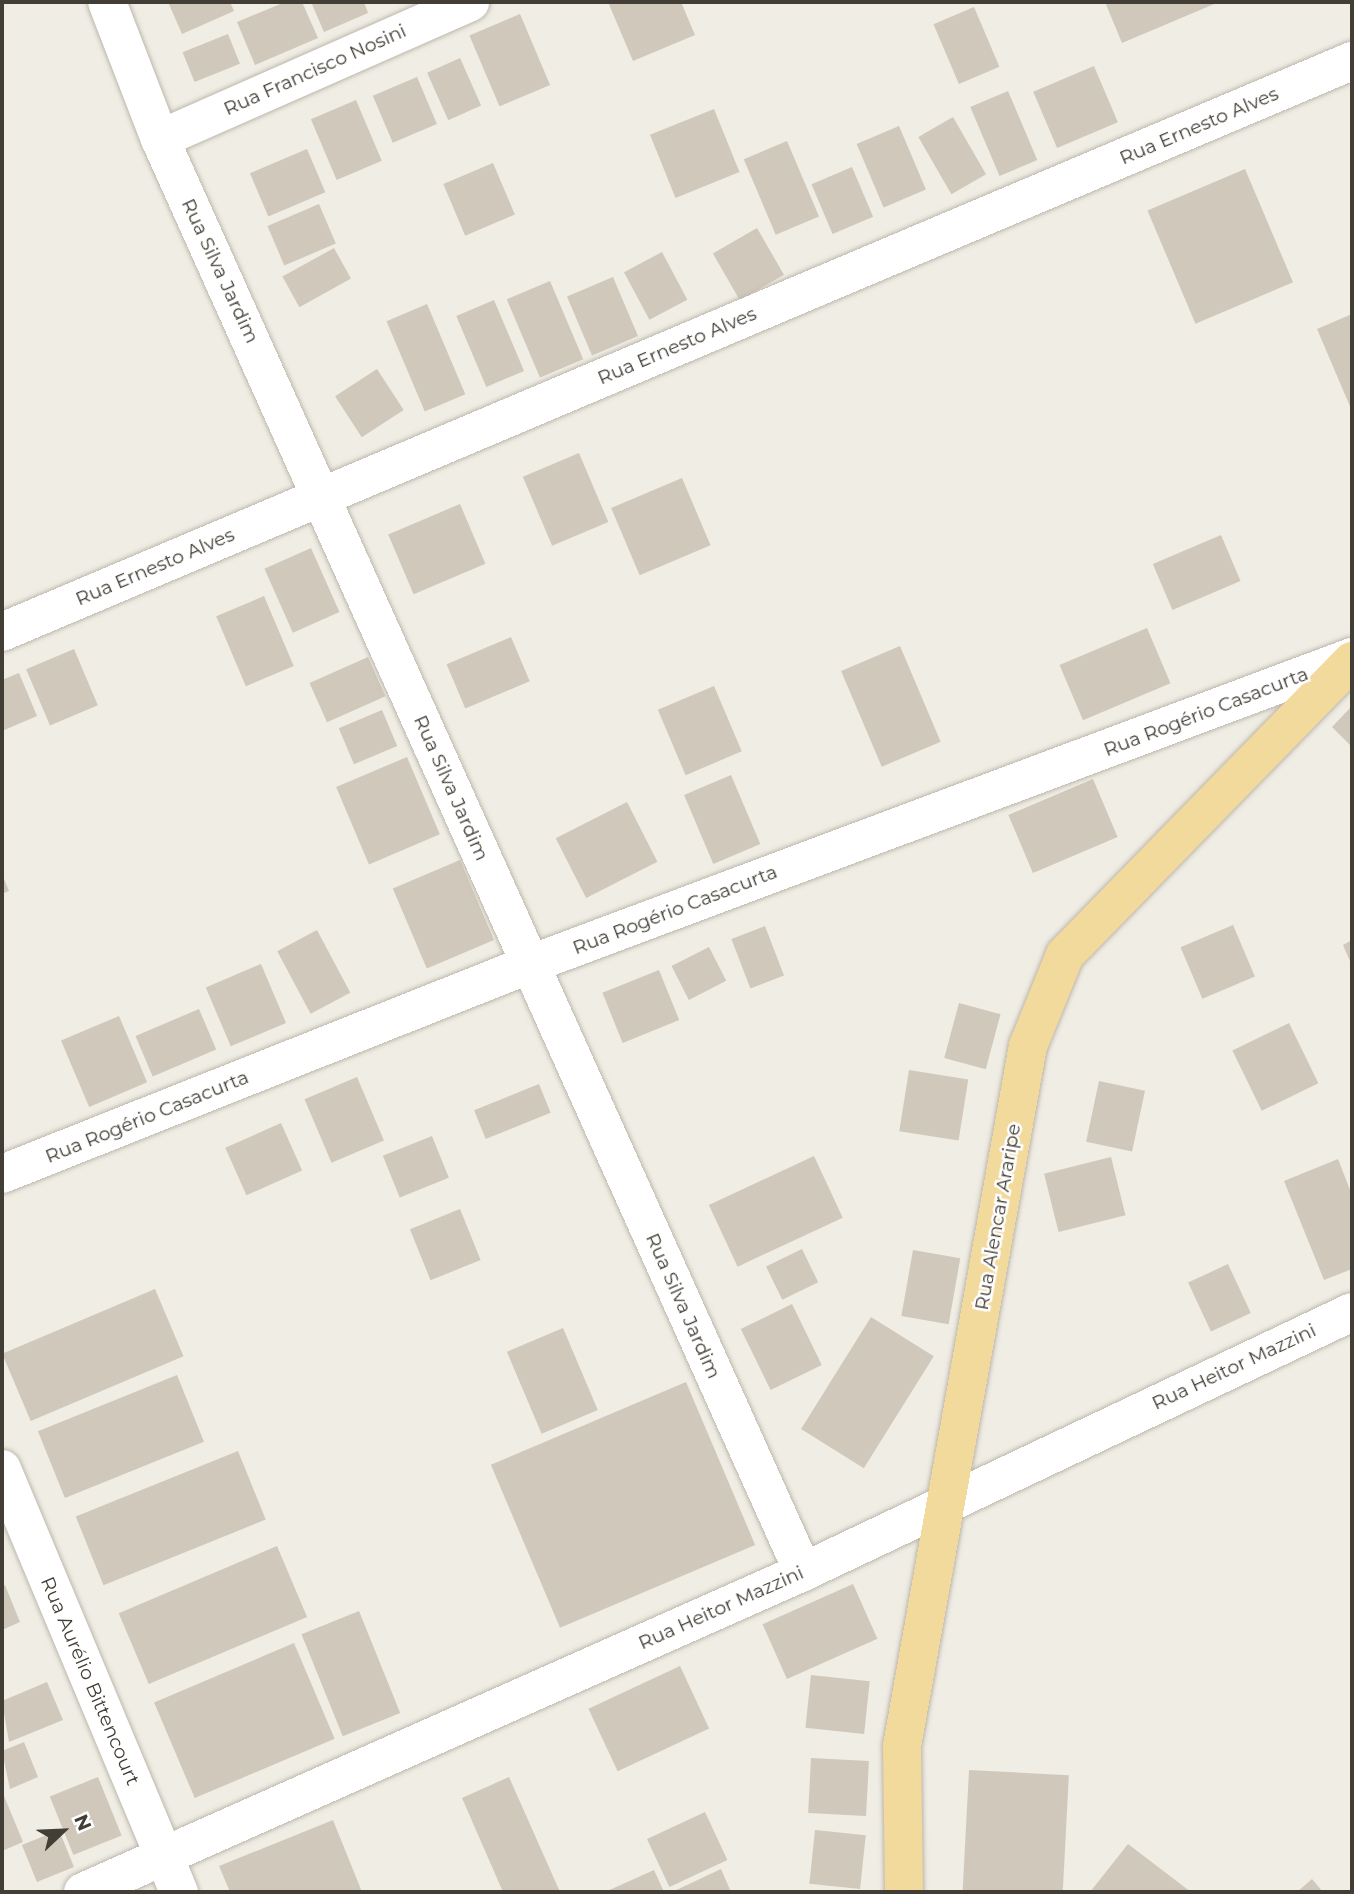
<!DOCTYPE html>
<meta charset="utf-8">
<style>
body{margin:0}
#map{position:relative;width:1354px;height:1894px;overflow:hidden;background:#f0ede5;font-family:Montserrat,sans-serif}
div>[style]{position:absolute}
.building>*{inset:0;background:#d0c8bb;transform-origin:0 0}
.roads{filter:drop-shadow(0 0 2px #bdb7ab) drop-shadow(0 0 2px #bdb7ab)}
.minor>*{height:38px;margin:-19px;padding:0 19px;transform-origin:19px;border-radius:19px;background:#fff}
.major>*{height:38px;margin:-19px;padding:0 19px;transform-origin:19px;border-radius:19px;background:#f2d99c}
span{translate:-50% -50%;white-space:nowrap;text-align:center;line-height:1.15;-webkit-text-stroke:5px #fff;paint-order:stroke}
.street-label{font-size:19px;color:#423d35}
.frame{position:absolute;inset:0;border:4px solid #423d35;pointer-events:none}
.north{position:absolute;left:28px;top:1796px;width:70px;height:70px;-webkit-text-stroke:5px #fff;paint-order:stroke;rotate:67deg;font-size:19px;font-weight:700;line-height:28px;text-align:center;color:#423d35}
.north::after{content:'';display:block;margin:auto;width:24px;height:32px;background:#423d35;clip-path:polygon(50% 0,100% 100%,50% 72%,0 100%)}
</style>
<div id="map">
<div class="building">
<div style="clip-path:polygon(168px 2px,230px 2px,234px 11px,182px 34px)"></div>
<div style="clip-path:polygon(285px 2px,302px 2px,318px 38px,255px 65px,237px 22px)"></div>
<div style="clip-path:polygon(311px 2px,364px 2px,368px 13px,324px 32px)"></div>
<div style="clip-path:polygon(608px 2px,681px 2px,695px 35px,633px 61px)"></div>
<div style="clip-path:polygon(1105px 2px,1219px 2px,1122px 43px)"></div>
<div style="left:974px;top:7px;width:65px;height:44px;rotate:67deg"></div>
<div style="left:520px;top:14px;width:77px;height:55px;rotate:67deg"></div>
<div style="left:228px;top:34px;width:32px;height:49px;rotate:68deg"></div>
<div style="left:460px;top:58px;width:52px;height:36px;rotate:66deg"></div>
<div style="left:1094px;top:66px;width:61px;height:66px;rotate:67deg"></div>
<div style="left:417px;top:77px;width:51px;height:48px;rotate:67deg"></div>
<div style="left:1008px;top:91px;width:75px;height:41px;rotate:67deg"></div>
<div style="left:356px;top:100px;width:66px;height:49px;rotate:67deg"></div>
<div style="left:714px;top:109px;width:68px;height:69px;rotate:68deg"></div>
<div style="left:953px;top:117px;width:66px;height:40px;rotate:60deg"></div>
<div style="left:899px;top:126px;width:69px;height:46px;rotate:67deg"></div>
<div style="left:787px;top:141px;width:82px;height:47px;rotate:67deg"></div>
<div style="left:307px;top:149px;width:47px;height:62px;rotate:67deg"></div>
<div style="left:493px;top:163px;width:56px;height:54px;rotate:67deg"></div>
<div style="left:852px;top:167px;width:54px;height:44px;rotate:67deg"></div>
<div style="left:1245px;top:169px;width:123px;height:106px;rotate:67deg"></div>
<div style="left:319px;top:204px;width:43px;height:56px;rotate:67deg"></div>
<div style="left:757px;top:228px;width:54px;height:51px;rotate:60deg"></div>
<div style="left:334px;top:248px;width:35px;height:59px;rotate:61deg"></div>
<div style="left:662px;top:252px;width:54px;height:43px;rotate:62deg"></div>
<div style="left:613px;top:277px;width:64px;height:50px;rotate:67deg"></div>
<div style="left:550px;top:281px;width:85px;height:47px;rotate:67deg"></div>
<div style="left:494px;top:300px;width:77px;height:41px;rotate:67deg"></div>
<div style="left:427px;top:304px;width:98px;height:44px;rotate:67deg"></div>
<div style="clip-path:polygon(1352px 314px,1352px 411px,1317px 329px)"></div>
<div style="left:377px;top:369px;width:49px;height:50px;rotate:57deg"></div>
<div style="left:579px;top:453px;width:75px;height:61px;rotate:67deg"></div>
<div style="left:682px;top:478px;width:73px;height:77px;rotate:67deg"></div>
<div style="left:460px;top:504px;width:65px;height:78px;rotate:67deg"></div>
<div style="left:1221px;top:535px;width:50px;height:74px;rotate:67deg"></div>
<div style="left:311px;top:548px;width:70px;height:51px;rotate:66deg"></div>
<div style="left:264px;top:596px;width:76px;height:52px;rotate:67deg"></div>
<div style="left:1147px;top:628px;width:60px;height:95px;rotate:67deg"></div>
<div style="left:511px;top:637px;width:48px;height:70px;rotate:67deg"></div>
<div style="left:900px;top:646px;width:104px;height:64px;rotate:67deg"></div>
<div style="left:74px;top:649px;width:61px;height:52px;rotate:67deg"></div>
<div style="left:368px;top:657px;width:43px;height:64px;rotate:66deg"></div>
<div style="clip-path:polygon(19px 673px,37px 716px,2px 731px,2px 680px)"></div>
<div style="left:714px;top:686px;width:71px;height:61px;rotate:67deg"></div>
<div style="clip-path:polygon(1352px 706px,1352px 747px,1332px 727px)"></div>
<div style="left:382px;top:710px;width:39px;height:47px;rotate:67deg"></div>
<div style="left:407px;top:757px;width:84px;height:77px;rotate:67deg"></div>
<div style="left:731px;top:775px;width:75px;height:51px;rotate:67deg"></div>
<div style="left:1093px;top:779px;width:63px;height:92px;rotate:67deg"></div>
<div style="left:627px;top:802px;width:67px;height:80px;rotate:63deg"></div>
<div style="left:460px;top:860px;width:87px;height:73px;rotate:67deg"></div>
<div style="clip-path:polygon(2px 874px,9px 891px,2px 894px)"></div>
<div style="left:1233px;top:925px;width:56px;height:57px;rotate:67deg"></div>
<div style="left:765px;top:926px;width:53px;height:36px;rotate:69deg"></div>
<div style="left:317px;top:930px;width:71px;height:45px;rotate:62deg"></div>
<div style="clip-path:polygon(1352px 940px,1352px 966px,1343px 945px)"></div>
<div style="left:709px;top:947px;width:38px;height:42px;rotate:63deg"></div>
<div style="left:261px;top:964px;width:64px;height:60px;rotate:67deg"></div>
<div style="left:659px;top:970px;width:54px;height:61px;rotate:68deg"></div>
<div style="left:959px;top:1003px;width:43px;height:57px;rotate:15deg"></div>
<div style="left:199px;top:1009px;width:44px;height:69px;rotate:67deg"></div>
<div style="left:119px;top:1016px;width:72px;height:63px;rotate:67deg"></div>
<div style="left:1289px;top:1023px;width:67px;height:63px;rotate:64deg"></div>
<div style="left:909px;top:1070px;width:60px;height:62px;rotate:9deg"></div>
<div style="left:357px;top:1077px;width:69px;height:57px;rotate:67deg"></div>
<div style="left:1099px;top:1081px;width:47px;height:62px;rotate:12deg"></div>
<div style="left:539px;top:1084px;width:31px;height:70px;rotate:68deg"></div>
<div style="left:281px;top:1123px;width:52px;height:61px;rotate:66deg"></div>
<div style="left:432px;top:1136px;width:45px;height:53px;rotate:68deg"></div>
<div style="left:814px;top:1156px;width:68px;height:116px;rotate:65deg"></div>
<div style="left:1111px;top:1157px;width:60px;height:69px;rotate:76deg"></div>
<div style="clip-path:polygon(1338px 1159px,1352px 1195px,1352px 1269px,1324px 1280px,1284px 1181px)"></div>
<div style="left:460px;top:1209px;width:55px;height:54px;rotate:68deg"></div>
<div style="left:802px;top:1249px;width:37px;height:40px;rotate:64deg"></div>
<div style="left:913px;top:1250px;width:48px;height:67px;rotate:10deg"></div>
<div style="left:1228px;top:1264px;width:54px;height:44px;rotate:65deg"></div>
<div style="left:155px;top:1289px;width:73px;height:166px;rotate:67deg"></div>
<div style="left:792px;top:1304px;width:68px;height:57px;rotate:64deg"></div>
<div style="left:871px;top:1317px;width:74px;height:132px;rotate:32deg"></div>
<div style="left:563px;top:1328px;width:89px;height:61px;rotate:67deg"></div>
<div style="left:177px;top:1375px;width:72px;height:150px;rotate:68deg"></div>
<div style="left:686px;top:1382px;width:177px;height:212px;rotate:67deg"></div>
<div style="left:238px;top:1451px;width:74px;height:175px;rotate:68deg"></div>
<div style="left:277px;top:1546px;width:77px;height:172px;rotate:67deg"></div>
<div style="left:853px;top:1584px;width:60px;height:99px;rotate:66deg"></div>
<div style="clip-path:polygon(5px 1585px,20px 1622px,2px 1630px,2px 1587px)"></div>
<div style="left:359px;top:1611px;width:110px;height:62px;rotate:68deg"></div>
<div style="left:294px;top:1643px;width:104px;height:152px;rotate:67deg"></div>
<div style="left:680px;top:1666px;width:69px;height:101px;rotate:65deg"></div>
<div style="left:811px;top:1675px;width:59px;height:53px;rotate:6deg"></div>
<div style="clip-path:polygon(47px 1682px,63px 1720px,9px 1742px,2px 1701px)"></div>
<div style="clip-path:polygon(24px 1742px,38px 1777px,10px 1789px,2px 1751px)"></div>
<div style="left:811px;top:1758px;width:58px;height:55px;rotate:3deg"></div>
<div style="left:969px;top:1770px;width:100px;height:122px;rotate:3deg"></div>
<div style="left:98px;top:1777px;width:63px;height:52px;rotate:68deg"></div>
<div style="clip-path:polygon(509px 1777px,560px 1892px,503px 1892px,462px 1798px)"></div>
<div style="clip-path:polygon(2px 1791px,23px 1842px,2px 1851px)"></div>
<div style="left:705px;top:1812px;width:53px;height:64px;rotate:65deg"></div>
<div style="clip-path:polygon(333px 1820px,362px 1892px,230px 1892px,219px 1866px)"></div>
<div style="left:59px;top:1830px;width:40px;height:40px;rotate:68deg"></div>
<div style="left:815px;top:1830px;width:51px;height:54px;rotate:6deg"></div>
<div style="clip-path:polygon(1128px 1844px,1191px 1892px,1090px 1892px)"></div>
<div style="clip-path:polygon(721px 1869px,731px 1892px,672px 1892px)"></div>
<div style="clip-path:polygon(654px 1870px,664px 1892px,605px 1892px)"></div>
<div style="clip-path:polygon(1312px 1879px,1323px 1892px,1297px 1892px)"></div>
</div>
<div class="roads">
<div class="minor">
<div style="left:107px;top:2px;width:147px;rotate:68.9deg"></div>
<div style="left:160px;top:139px;width:1571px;rotate:65.83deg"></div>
<div style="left:160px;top:139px;width:339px;rotate:-23.8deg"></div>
<div style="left:2px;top:632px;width:1466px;rotate:-22.93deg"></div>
<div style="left:2px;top:1174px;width:566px;rotate:-21.67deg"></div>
<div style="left:528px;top:965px;width:880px;rotate:-20.5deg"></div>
<div style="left:2px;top:1469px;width:459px;rotate:67.3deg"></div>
<div style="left:83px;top:1892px;width:788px;rotate:-23.96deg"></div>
<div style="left:803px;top:1572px;width:607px;rotate:-25.34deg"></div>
</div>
<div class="major">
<div style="left:904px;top:1892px;width:146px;rotate:-90.8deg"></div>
<div style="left:902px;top:1746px;width:711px;rotate:-79.8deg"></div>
<div style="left:1028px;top:1046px;width:98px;rotate:-67.9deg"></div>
<div style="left:1065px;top:955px;width:411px;rotate:-45.7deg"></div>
</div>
</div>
<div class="street-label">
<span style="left:315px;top:70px;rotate:-24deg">Rua Francisco Nosini</span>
<span style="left:1199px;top:126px;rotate:-23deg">Rua Ernesto Alves</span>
<span style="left:220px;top:271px;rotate:65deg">Rua Silva Jardim</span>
<span style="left:677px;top:346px;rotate:-23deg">Rua Ernesto Alves</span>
<span style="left:155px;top:567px;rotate:-23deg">Rua Ernesto Alves</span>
<span style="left:1206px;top:712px;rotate:-21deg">Rua Rogério Casacurta</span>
<span style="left:451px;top:788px;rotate:66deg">Rua Silva Jardim</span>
<span style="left:675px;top:910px;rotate:-21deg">Rua Rogério Casacurta</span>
<span style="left:147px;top:1117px;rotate:-22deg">Rua Rogério Casacurta</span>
<span style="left:998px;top:1217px;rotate:-80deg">Rua Alencar Araripe</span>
<span style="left:683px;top:1306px;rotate:66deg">Rua Silva Jardim</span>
<span style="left:1234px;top:1367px;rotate:-25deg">Rua Heitor Mazzini</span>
<span style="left:721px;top:1608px;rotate:-24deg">Rua Heitor Mazzini</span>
<span style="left:90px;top:1681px;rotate:67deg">Rua Aurélio Bittencourt</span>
</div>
<div class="frame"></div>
<div class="north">N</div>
</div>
